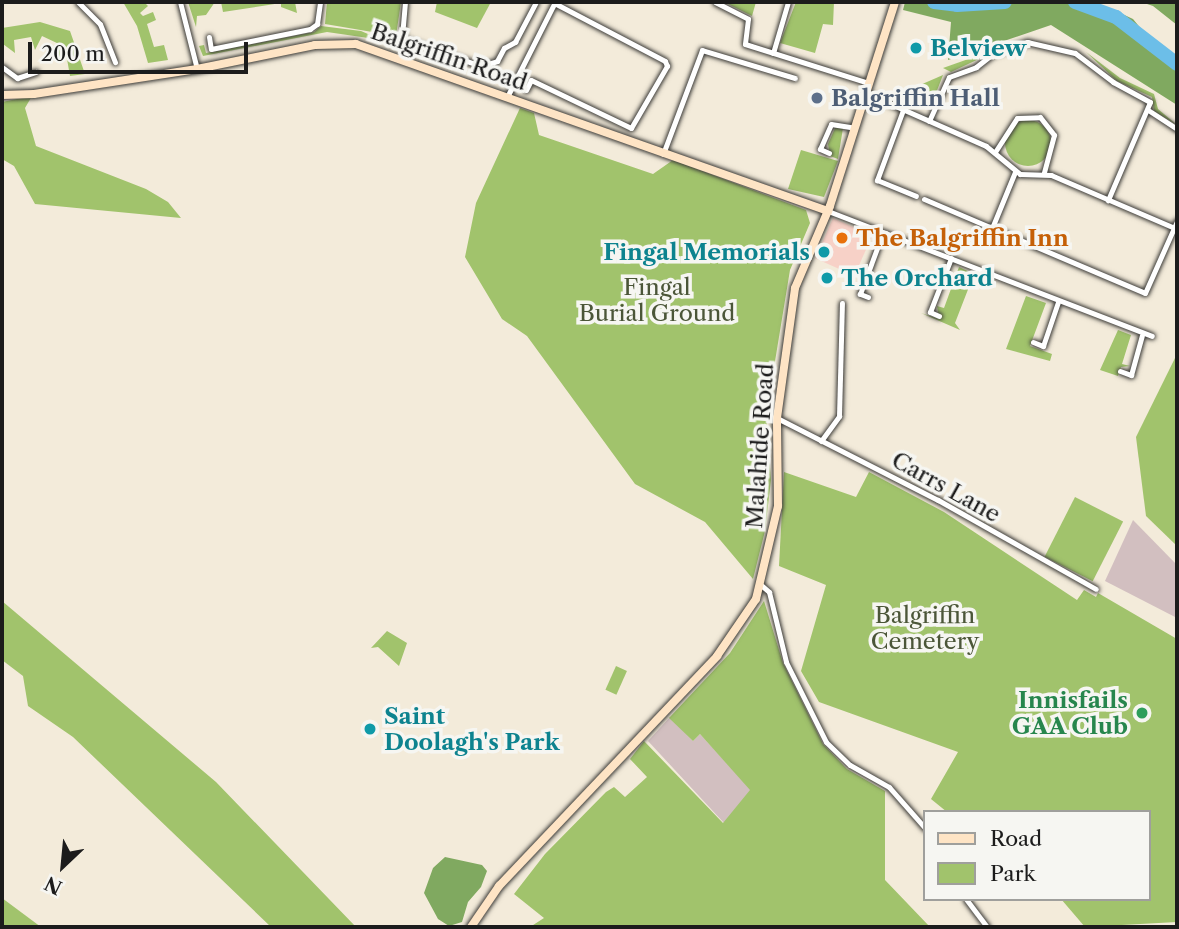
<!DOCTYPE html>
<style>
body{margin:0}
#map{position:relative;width:1179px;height:929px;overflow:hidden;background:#f3ebda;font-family:"Libre Caslon Text",serif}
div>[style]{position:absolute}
.built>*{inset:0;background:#f7d1c7;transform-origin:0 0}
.industrial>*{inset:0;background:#d2bfc0}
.green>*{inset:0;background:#a1c36c;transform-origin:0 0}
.round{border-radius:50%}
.forest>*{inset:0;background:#80a960}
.river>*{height:14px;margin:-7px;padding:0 7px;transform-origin:7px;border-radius:7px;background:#6cbee8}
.roads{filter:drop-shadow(0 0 2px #3c3b38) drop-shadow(0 0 2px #3c3b38)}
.street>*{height:5px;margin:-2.5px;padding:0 2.5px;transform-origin:2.5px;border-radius:2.5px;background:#fff}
.secondary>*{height:8px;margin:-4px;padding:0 4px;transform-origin:4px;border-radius:4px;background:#fee4c5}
.dots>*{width:19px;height:19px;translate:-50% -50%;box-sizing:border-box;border:4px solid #f6f6f2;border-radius:50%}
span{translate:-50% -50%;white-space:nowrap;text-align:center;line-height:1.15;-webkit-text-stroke:7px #f6f6f2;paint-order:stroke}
.culture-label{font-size:23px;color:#0d838f;font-weight:700}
.left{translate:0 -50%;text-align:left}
.right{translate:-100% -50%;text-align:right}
.street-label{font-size:23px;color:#1c1c1c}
.service-label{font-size:23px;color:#4e5e75;font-weight:700}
.food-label{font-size:23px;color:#c56008;font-weight:700}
.park-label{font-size:23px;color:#4b5638}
.leisure-label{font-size:23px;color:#27864d;font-weight:700}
.frame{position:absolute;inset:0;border:4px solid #1c1c1c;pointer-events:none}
.legend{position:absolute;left:923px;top:810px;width:228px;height:91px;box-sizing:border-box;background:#f6f6f2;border:2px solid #9f9f9c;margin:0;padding:9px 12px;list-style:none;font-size:21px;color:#1c1c1c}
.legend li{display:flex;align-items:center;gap:14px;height:35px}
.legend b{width:35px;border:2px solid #9f9f9c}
.north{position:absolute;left:28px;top:831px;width:70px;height:70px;-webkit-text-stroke:5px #f6f6f2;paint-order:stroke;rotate:206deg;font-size:19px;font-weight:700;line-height:28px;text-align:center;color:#1c1c1c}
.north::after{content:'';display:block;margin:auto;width:24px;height:32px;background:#1c1c1c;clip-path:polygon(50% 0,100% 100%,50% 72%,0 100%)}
.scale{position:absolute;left:28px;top:42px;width:220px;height:32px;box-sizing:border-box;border:4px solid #1c1c1c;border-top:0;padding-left:9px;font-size:21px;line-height:24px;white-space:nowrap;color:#1c1c1c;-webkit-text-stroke:5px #f6f6f2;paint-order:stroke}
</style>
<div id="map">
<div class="built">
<div style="left:833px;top:218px;width:43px;height:44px;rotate:24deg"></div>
</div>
<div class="industrial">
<div style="clip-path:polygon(1133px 520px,1177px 565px,1177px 618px,1105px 581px)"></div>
<div style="clip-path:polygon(670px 717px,693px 741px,700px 734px,752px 791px,724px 823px,648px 741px)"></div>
</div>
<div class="green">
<div style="clip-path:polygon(123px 2px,144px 2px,148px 6px,140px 13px,143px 16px,153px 12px,156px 20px,147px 24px,154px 47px,164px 45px,168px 60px,148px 63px,137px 26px)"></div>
<div style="clip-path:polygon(188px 2px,215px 2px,206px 15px,197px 16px,196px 27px)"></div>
<div style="clip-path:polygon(221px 2px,295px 2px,297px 13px,281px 7px,281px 3px,223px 12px)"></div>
<div style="clip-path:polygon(327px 2px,401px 2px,396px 36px,325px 24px)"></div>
<div style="clip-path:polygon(437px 2px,491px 2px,477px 28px,435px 12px)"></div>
<div style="clip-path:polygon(724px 2px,756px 2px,752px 16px)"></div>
<div style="clip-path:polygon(796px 2px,834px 2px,833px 25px,823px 24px,815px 53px,780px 43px)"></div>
<div style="clip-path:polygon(40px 22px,70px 31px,85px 74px,70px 76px,67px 59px,53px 58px,59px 44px,42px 36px,35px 50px,31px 37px,14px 40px,15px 53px,3px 44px,2px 28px)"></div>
<div style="clip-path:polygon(321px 26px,361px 31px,382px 40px,327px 32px,203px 56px,199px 46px,204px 45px,206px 53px,314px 32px)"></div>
<div style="clip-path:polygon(1086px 52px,1120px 78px,1154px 94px,1158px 109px,1177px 125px,1154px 111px,1152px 97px,1117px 81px)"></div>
<div style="clip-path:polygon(974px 57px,981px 58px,951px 72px,943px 68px)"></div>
<div style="clip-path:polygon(943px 75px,931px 106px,925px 109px,897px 95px)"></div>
<div style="clip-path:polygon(32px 96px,25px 108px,36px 146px,146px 189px,168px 202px,181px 218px,35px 204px,14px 166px,2px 159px,2px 102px)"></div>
<div style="clip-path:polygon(520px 108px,534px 113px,539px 135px,653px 174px,673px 160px,806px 210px,810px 223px,790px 270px,766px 416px,771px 480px,765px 531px,753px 579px,705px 522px,635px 484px,527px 336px,502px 319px,465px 257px,476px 203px)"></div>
<div class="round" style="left:1005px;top:120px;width:46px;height:46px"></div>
<div style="clip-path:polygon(836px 126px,843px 128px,838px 159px,830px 156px,828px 144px)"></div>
<div style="clip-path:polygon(801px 150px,838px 161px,824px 197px,788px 189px)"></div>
<div style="clip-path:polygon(959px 267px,974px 274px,955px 323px,960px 330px,921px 313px,939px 319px,937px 306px,944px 308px)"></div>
<div style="clip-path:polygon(1026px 296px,1046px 303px,1030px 346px,1052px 354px,1050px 361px,1006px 349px)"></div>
<div style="clip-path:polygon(1118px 330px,1131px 335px,1122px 364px,1130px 366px,1121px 367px,1118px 376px,1100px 370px)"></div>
<div style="clip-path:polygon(1177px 354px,1177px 546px,1146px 516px,1136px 437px)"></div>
<div style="clip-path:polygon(784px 472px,856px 497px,869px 472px,944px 512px,1077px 600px,1084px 590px,1096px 597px,1098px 593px,1177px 639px,1177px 922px,1085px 927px,1061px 899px,1149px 899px,1149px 812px,947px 812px,931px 799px,958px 752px,819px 702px,801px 671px,826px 585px,779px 566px)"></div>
<div style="left:1075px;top:497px;width:54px;height:67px;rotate:27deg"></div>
<div style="clip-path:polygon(2px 601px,216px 782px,356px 927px,271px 927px,73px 737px,28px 706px,23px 676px,2px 660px)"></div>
<div style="clip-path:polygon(764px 601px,783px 663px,823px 744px,847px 769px,885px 791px,885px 880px,930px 927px,530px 927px,544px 918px,514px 894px,545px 854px,606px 792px,614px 787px,625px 797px,647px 777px,630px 759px,644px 741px,723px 823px,750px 790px,700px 734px,693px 741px,669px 718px,730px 653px)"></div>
<div style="clip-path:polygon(387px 631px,407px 643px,399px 666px,378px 647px,371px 648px)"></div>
<div style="left:616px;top:666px;width:12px;height:26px;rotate:24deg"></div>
<div style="clip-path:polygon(2px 898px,41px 927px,2px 927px)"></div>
</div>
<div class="forest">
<div style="clip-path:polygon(905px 2px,1086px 2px,1118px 12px,1133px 19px,1168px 62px,1177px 66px,1177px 105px,1051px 25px,948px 60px,951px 22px,903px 10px)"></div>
<div style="clip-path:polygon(1141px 2px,1177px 2px,1177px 25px,1153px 6px)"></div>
<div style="clip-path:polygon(445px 857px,482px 865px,487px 871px,481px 887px,468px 902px,462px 922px,449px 926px,438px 919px,424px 893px,433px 868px)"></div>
</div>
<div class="river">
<div style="left:934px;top:2px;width:23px;rotate:7deg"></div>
<div style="left:957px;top:5px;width:48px;rotate:-3.6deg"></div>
<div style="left:1075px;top:2px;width:44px;rotate:20.1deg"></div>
<div style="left:1116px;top:17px;width:77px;rotate:37.6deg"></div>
</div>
<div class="roads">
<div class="street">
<div style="left:78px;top:2px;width:31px;rotate:45deg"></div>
<div style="left:100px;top:24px;width:41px;rotate:68.5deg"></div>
<div style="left:180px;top:2px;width:69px;rotate:75.8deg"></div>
<div style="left:405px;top:2px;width:33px;rotate:95deg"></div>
<div style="left:402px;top:35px;width:6px;rotate:51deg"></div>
<div style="left:406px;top:40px;width:79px;rotate:19.1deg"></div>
<div style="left:481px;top:66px;width:17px;rotate:-17deg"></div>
<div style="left:497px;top:61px;width:15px;rotate:-62deg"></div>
<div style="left:504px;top:48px;width:13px;rotate:-29deg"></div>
<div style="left:515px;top:42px;width:45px;rotate:-62.3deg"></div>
<div style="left:715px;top:2px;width:37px;rotate:27deg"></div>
<div style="left:748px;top:19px;width:25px;rotate:97deg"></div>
<div style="left:745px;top:44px;width:130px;rotate:17.5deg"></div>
<div style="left:209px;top:37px;width:12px;rotate:81deg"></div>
<div style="left:211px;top:49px;width:101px;rotate:-11.4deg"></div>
<div style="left:310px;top:29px;width:9px;rotate:-36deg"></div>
<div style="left:317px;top:24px;width:22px;rotate:-82deg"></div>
<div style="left:773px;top:53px;width:53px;rotate:-73.6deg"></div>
<div style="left:2px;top:67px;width:19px;rotate:36deg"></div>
<div style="left:17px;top:78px;width:20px;rotate:-18deg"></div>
<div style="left:526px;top:90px;width:11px;rotate:-63deg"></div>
<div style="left:531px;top:80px;width:111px;rotate:25.6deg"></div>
<div style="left:631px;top:128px;width:72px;rotate:-59.9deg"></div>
<div style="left:667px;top:66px;width:5px;rotate:-112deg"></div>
<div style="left:665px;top:61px;width:125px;rotate:-152.4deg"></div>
<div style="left:866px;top:93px;width:131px;rotate:23.8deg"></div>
<div style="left:986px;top:146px;width:44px;rotate:39.5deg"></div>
<div style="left:1020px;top:174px;width:31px;rotate:2deg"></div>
<div style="left:1051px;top:175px;width:137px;rotate:23.2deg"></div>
<div style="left:507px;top:97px;width:106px;rotate:-63.2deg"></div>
<div style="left:903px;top:110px;width:75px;rotate:110.4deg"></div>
<div style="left:877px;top:180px;width:42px;rotate:22.3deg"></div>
<div style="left:1148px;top:110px;width:35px;rotate:33deg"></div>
<div style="left:929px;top:121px;width:48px;rotate:-65.6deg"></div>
<div style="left:949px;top:77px;width:29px;rotate:-20deg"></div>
<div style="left:976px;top:67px;width:23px;rotate:-38deg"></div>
<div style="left:994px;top:53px;width:35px;rotate:-18deg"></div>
<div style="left:1027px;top:42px;width:49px;rotate:12.9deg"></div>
<div style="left:1075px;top:53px;width:48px;rotate:37.3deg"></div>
<div style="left:1113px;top:82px;width:42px;rotate:28.4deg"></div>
<div style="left:1150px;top:102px;width:107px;rotate:113.2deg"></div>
<div style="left:995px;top:152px;width:40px;rotate:-57.1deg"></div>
<div style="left:1017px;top:118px;width:23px;rotate:-2deg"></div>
<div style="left:1040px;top:117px;width:23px;rotate:52deg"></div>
<div style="left:1054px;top:135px;width:39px;rotate:105deg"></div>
<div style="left:829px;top:153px;width:10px;rotate:-156deg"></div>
<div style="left:820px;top:149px;width:27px;rotate:-66deg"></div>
<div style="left:831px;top:124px;width:24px;rotate:9deg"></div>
<div style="left:663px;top:154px;width:111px;rotate:-69.4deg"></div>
<div style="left:702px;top:50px;width:97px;rotate:16.8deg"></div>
<div style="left:924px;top:199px;width:74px;rotate:23.1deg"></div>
<div style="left:992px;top:228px;width:61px;rotate:-67.7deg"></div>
<div style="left:828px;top:211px;width:347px;rotate:21.1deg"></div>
<div style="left:992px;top:228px;width:166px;rotate:23deg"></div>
<div style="left:1145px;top:293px;width:79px;rotate:-66deg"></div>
<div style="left:868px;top:297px;width:9px;rotate:-159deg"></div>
<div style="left:860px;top:294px;width:63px;rotate:-69.6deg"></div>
<div style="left:939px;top:316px;width:10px;rotate:-156deg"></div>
<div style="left:930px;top:312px;width:58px;rotate:-68.7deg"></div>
<div style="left:1033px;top:342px;width:11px;rotate:22deg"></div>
<div style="left:1043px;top:346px;width:46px;rotate:-71.2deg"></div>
<div style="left:1120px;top:371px;width:12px;rotate:20deg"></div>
<div style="left:1131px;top:375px;width:41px;rotate:-74.6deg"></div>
<div style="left:777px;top:418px;width:181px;rotate:27deg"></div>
<div style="left:938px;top:500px;width:181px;rotate:29.4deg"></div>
<div style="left:821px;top:441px;width:31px;rotate:-54deg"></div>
<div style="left:839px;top:416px;width:113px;rotate:-88.5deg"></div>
<div style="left:761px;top:585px;width:11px;rotate:41deg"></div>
<div style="left:769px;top:592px;width:72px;rotate:76.3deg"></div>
<div style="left:786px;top:662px;width:89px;rotate:63.4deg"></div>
<div style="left:826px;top:742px;width:33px;rotate:44deg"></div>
<div style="left:850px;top:765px;width:45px;rotate:29.4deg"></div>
<div style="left:889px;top:787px;width:55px;rotate:48.7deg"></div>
<div style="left:966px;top:899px;width:35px;rotate:53deg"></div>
</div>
<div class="secondary">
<div style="left:2px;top:95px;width:32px;rotate:-2deg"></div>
<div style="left:34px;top:94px;width:165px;rotate:-8.7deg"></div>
<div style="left:197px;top:69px;width:120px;rotate:-11.5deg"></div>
<div style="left:315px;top:45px;width:41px;rotate:-1.4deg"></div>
<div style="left:356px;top:44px;width:501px;rotate:19.48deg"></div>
<div style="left:471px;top:927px;width:50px;rotate:-55.7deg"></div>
<div style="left:499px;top:886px;width:317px;rotate:-46.5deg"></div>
<div style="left:717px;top:656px;width:69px;rotate:-55.6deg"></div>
<div style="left:756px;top:599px;width:96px;rotate:-76.7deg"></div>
<div style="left:778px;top:506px;width:88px;rotate:-90.7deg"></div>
<div style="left:777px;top:418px;width:131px;rotate:-82.1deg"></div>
<div style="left:795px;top:288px;width:89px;rotate:-66.9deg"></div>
<div style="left:830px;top:206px;width:214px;rotate:-72.3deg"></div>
</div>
</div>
<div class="dots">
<div style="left:916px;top:48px;background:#0f9aa8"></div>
<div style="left:817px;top:98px;background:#5c6f8a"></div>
<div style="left:842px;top:238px;background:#e8710a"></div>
<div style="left:824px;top:252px;background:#0f9aa8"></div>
<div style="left:827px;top:278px;background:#0f9aa8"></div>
<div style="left:1142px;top:713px;background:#2e9e5b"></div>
<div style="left:370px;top:729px;background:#0f9aa8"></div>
</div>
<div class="culture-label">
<span class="left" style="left:930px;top:48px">Belview</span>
<span class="right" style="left:810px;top:252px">Fingal Memorials</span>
<span class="left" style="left:841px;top:278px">The Orchard</span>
<span class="left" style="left:384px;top:729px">Saint<br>Doolagh's Park</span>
</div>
<div class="street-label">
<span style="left:449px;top:57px;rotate:19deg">Balgriffin Road</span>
<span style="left:760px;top:446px;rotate:-86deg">Malahide Road</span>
<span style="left:946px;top:487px;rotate:29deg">Carrs Lane</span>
</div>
<div class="service-label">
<span class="left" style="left:831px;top:98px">Balgriffin Hall</span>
</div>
<div class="food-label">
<span class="left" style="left:856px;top:238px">The Balgriffin Inn</span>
</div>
<div class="park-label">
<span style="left:657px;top:300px">Fingal<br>Burial Ground</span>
<span style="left:925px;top:628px">Balgriffin<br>Cemetery</span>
</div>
<div class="leisure-label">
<span class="right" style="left:1128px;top:713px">Innisfails<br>GAA Club</span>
</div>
<div class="frame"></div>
<ul class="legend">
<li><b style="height:9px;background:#fee4c5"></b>Road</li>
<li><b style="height:19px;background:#a1c36c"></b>Park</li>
</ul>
<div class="north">N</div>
<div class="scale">200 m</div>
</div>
